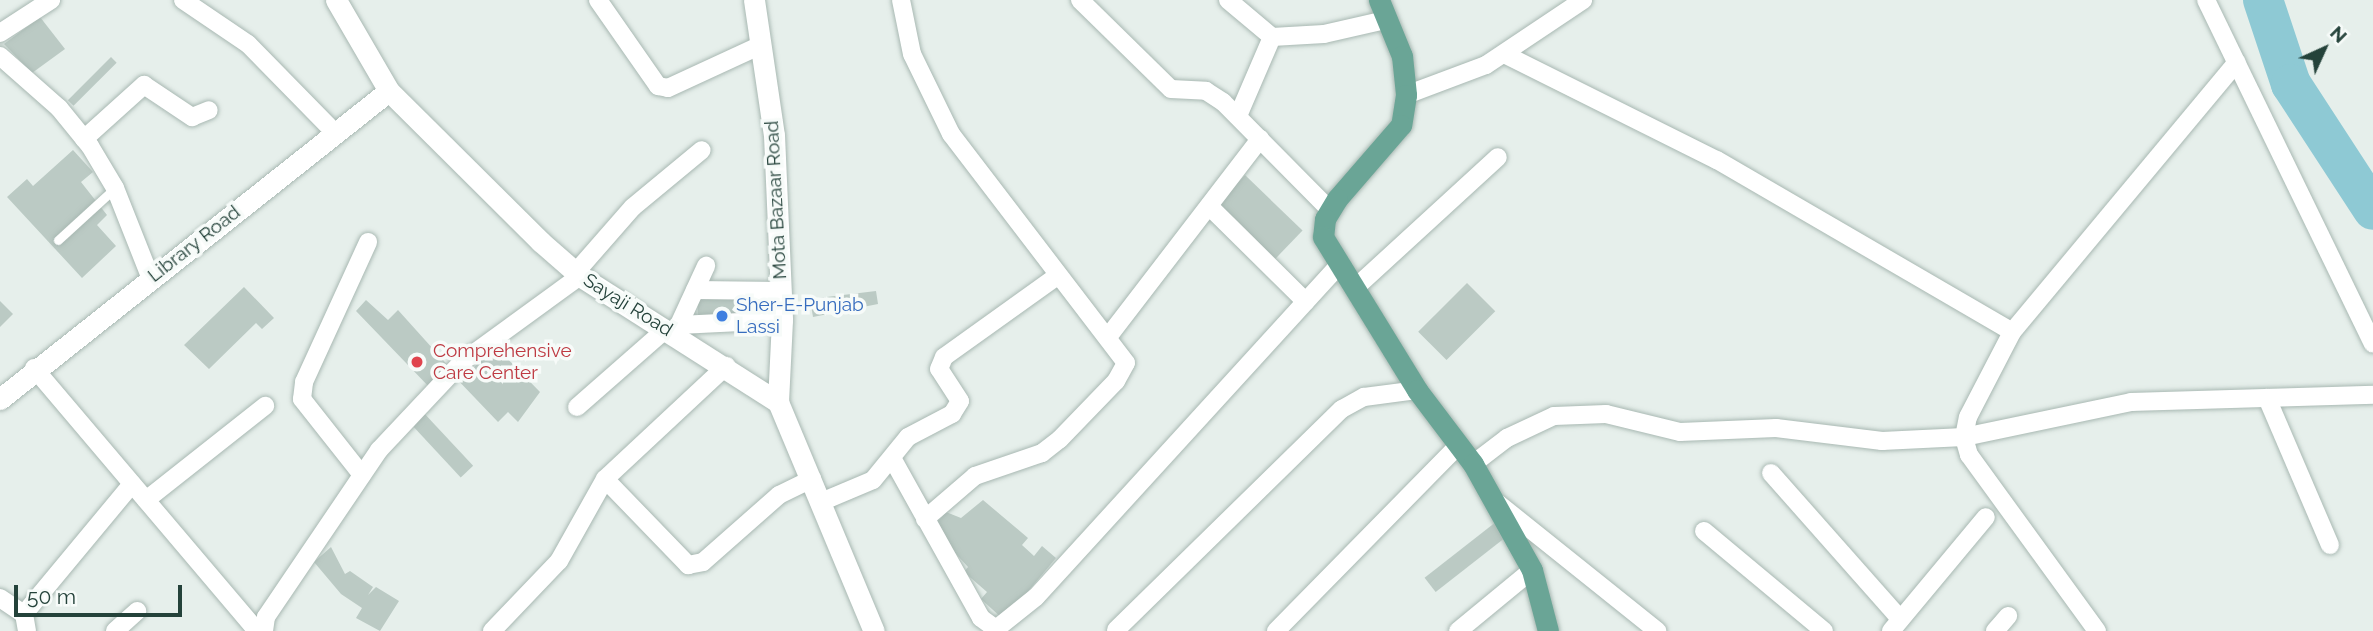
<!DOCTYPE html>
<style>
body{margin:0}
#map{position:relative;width:2373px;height:631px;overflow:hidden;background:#e6efeb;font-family:Raleway,sans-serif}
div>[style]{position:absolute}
.river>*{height:40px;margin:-20px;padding:0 20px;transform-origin:20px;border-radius:20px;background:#8ec9d4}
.building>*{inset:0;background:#bbcac4;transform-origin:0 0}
.roads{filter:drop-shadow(0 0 2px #a8b8b2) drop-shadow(0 0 2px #a8b8b2)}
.lane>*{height:9px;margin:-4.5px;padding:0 4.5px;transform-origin:4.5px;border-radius:4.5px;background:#fff}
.street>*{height:18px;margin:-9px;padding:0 9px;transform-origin:9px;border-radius:9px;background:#fff}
.secondary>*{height:21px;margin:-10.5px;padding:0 10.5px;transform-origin:10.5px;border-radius:10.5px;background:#fff}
.primary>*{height:21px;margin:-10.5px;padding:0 10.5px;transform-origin:10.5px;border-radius:10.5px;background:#6aa596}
.dots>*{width:19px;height:19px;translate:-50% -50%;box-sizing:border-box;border:4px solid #f7fbf9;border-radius:50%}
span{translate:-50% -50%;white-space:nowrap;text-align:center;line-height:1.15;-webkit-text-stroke:7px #f7fbf9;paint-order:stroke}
.street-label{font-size:19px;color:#24423a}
.shop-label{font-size:19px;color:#366cbe}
.left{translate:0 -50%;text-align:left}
.health-label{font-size:19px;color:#be3a42}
.north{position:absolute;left:2289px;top:14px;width:70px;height:70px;-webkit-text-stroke:5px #f7fbf9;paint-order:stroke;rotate:45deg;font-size:19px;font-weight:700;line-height:28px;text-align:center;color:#24423a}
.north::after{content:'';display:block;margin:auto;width:24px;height:32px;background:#24423a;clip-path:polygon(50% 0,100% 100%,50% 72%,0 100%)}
.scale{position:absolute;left:14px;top:585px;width:168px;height:32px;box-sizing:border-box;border:4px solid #24423a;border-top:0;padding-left:9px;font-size:21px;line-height:24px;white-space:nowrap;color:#24423a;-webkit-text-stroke:5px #f7fbf9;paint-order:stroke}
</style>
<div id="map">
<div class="river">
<div style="left:2263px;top:0;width:89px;rotate:71.6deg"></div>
<div style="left:2291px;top:84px;width:150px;rotate:56.9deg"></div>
</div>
<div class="building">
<div style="clip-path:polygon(40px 17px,65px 49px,32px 73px,4px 44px)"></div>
<div style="left:111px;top:57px;width:8px;height:61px;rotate:45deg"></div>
<div style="clip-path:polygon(73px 150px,93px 172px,81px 182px,107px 215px,97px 225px,116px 246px,82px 278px,7px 197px,27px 179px,33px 186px)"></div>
<div style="left:1245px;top:175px;width:80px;height:39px;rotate:44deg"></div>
<div style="left:1467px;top:283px;width:40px;height:69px;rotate:45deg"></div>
<div style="clip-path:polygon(244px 287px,274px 318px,262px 329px,256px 323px,209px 369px,184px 345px)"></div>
<div style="clip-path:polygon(876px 291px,878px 304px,813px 317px,810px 299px)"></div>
<div style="left:768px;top:295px;width:22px;height:71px;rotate:87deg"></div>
<div style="clip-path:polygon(366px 300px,388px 320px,398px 310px,452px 370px,432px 390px,356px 311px)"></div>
<div style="clip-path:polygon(0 301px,13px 314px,0 327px)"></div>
<div style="clip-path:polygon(496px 347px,540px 392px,518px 422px,508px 412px,498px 422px,453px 375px,468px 362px,473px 368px)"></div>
<div style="left:422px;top:411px;width:75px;height:17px;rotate:47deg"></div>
<div style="clip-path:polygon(983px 500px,1028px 538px,1022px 545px,1034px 556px,1042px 546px,1056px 558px,1004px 620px,981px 599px,987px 592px,964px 572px,968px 567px,932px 528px,946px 512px,961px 518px)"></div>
<div style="left:1501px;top:518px;width:18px;height:97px;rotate:52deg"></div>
<div style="clip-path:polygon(331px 547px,345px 574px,350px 571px,373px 587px,368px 595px,376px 587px,399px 601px,380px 631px,356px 618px,362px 608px,341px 594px,314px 562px)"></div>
</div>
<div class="roads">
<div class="lane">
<div style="left:58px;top:240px;width:77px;rotate:-42.4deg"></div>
</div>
<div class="street">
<div style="left:183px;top:0;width:78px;rotate:34.1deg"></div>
<div style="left:248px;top:44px;width:126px;rotate:45.6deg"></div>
<div style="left:598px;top:0;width:105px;rotate:55.1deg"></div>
<div style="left:658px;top:86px;width:10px;rotate:11deg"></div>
<div style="left:668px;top:88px;width:102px;rotate:-24.8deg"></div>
<div style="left:901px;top:0;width:55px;rotate:78.5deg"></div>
<div style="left:912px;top:54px;width:89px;rotate:64deg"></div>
<div style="left:951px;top:134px;width:288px;rotate:52.6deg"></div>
<div style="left:1126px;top:363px;width:21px;rotate:119deg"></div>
<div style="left:1116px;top:381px;width:81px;rotate:134deg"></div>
<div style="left:1060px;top:439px;width:23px;rotate:142deg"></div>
<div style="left:1042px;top:453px;width:71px;rotate:161.1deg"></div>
<div style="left:975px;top:476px;width:66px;rotate:139.3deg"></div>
<div style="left:1080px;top:0;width:127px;rotate:44.4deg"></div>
<div style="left:1171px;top:89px;width:35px;rotate:3deg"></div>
<div style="left:1206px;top:91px;width:20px;rotate:33deg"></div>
<div style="left:1223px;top:102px;width:152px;rotate:45.3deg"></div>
<div style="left:1228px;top:0;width:57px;rotate:40.1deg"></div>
<div style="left:1272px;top:37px;width:52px;rotate:-3.3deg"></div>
<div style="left:1324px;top:34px;width:63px;rotate:-12.9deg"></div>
<div style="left:2206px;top:0;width:382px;rotate:64.1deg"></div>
<div style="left:0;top:33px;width:61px;rotate:-32.9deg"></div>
<div style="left:1504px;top:54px;width:238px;rotate:26.5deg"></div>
<div style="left:1717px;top:160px;width:341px;rotate:30.2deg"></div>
<div style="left:0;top:56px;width:79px;rotate:41.4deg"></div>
<div style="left:59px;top:108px;width:49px;rotate:50.8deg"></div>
<div style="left:90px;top:146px;width:49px;rotate:59.2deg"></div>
<div style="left:115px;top:188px;width:98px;rotate:68.4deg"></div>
<div style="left:1406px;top:95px;width:85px;rotate:-20.6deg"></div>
<div style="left:1486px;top:65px;width:117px;rotate:-33.8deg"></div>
<div style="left:1238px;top:116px;width:86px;rotate:-66.7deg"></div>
<div style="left:84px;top:139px;width:81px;rotate:-42deg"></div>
<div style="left:144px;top:85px;width:58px;rotate:33.7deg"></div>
<div style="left:192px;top:117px;width:18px;rotate:-22deg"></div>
<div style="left:1209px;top:206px;width:136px;rotate:44.7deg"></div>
<div style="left:576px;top:272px;width:86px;rotate:-48.8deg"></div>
<div style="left:633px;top:207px;width:89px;rotate:-39.6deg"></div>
<div style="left:1354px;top:289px;width:195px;rotate:-42.5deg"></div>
<div style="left:695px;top:290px;width:86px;rotate:0.7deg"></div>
<div style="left:679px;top:325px;width:103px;rotate:-2.8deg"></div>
<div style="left:676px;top:331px;width:72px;rotate:-65.2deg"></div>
<div style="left:1108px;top:337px;width:250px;rotate:-52.5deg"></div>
<div style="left:34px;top:368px;width:345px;rotate:49.7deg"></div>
<div style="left:2267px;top:398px;width:160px;rotate:66.8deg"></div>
<div style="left:577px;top:407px;width:118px;rotate:-41.2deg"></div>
<div style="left:892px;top:458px;width:183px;rotate:60.9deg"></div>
<div style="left:981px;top:618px;width:19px;rotate:36deg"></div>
<div style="left:996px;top:629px;width:51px;rotate:-38.7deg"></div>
<div style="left:1036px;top:597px;width:449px;rotate:-47.6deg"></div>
<div style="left:1473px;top:464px;width:43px;rotate:-37.4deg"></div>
<div style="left:1507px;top:438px;width:52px;rotate:-25.1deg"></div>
<div style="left:1554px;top:416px;width:52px;rotate:-2.2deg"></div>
<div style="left:1606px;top:414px;width:76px;rotate:13.7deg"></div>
<div style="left:1680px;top:432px;width:96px;rotate:-2.4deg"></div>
<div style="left:1776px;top:428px;width:107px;rotate:7deg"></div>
<div style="left:1882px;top:441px;width:82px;rotate:-2.8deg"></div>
<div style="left:1964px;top:437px;width:171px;rotate:-11.8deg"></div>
<div style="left:2131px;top:402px;width:242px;rotate:-1.7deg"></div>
<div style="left:1771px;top:473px;width:195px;rotate:48.5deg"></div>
<div style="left:362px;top:475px;width:97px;rotate:-128.3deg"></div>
<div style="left:302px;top:399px;width:17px;rotate:-83deg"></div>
<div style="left:304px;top:382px;width:154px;rotate:-65.4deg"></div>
<div style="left:605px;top:479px;width:120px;rotate:46deg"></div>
<div style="left:688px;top:565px;width:15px;rotate:-11deg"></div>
<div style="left:703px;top:562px;width:101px;rotate:-41.4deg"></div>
<div style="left:779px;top:495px;width:37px;rotate:-26deg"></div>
<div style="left:146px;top:500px;width:152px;rotate:-38.3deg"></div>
<div style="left:1495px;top:501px;width:208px;rotate:38.7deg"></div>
<div style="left:821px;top:502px;width:56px;rotate:-22.9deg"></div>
<div style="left:873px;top:480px;width:55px;rotate:-50.9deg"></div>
<div style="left:908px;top:437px;width:50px;rotate:-27.6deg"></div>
<div style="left:952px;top:414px;width:15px;rotate:-58deg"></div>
<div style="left:960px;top:401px;width:38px;rotate:-123deg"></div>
<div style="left:939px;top:369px;width:13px;rotate:-67deg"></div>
<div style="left:944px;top:357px;width:139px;rotate:-35.6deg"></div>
<div style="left:1704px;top:531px;width:156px;rotate:39.8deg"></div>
<div style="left:0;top:598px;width:29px;rotate:34deg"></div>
<div style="left:1116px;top:630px;width:316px;rotate:-44.4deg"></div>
<div style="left:1342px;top:409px;width:25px;rotate:-29deg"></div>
<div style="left:1364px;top:397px;width:53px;rotate:-7.5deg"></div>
<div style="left:27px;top:631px;width:17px;rotate:-100deg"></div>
<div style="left:24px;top:614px;width:169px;rotate:-50.3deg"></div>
<div style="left:115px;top:631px;width:30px;rotate:-42deg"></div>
<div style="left:264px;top:631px;width:14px;rotate:-82deg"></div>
<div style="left:266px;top:617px;width:202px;rotate:-55.9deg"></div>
<div style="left:379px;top:450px;width:121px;rotate:-46.7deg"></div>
<div style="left:462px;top:362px;width:146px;rotate:-36.1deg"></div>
<div style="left:492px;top:631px;width:97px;rotate:-46.3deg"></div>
<div style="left:559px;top:561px;width:94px;rotate:-60.7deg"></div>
<div style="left:605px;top:479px;width:166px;rotate:-43deg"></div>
<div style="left:1276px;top:631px;width:260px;rotate:-45.5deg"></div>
<div style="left:1458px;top:631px;width:96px;rotate:-39.5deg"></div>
<div style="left:1891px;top:631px;width:148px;rotate:-50.2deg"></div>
<div style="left:1995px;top:631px;width:20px;rotate:-49deg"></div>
<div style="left:2097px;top:631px;width:218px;rotate:-126deg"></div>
<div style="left:1969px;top:455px;width:19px;rotate:-106deg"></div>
<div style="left:1964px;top:437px;width:20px;rotate:-79deg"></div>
<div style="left:1968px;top:417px;width:96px;rotate:-62.6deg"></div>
<div style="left:2012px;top:332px;width:351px;rotate:-50.2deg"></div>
</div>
<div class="secondary">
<div style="left:336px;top:0;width:105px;rotate:59.8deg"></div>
<div style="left:389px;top:91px;width:214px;rotate:44.8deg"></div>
<div style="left:541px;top:242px;width:52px;rotate:41.1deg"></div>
<div style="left:580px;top:276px;width:235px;rotate:32.5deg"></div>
<div style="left:778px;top:402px;width:248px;rotate:67.3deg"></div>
<div style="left:754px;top:0;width:136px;rotate:81.6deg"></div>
<div style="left:774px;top:135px;width:185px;rotate:87.5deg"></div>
<div style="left:782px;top:320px;width:82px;rotate:92.8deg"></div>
<div style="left:0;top:399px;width:496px;rotate:-38.4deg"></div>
</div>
<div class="primary">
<div style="left:1379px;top:0;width:61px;rotate:67.7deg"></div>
<div style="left:1402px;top:56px;width:39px;rotate:84deg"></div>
<div style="left:1406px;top:95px;width:30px;rotate:99deg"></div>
<div style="left:1401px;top:125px;width:98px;rotate:130.9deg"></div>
<div style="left:1337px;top:199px;width:23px;rotate:121deg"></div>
<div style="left:1325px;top:219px;width:18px;rotate:96deg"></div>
<div style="left:1323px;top:237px;width:180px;rotate:58.4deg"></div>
<div style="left:1417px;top:390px;width:93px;rotate:52.9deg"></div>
<div style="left:1473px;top:464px;width:121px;rotate:60.9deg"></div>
<div style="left:1532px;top:570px;width:63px;rotate:75.3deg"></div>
</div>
</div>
<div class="dots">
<div style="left:722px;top:316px;background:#3f7fe0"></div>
<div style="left:417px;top:362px;background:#e0444e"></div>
</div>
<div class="street-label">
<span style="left:776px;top:200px;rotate:-93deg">Mota Bazaar Road</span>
<span style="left:194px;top:244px;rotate:-38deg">Library Road</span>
<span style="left:628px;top:305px;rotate:32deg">Sayaji Road</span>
</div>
<div class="shop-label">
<span class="left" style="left:736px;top:316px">Sher-E-Punjab<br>Lassi</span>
</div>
<div class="health-label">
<span class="left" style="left:433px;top:362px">Comprehensive<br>Care Center</span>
</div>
<div class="north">N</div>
<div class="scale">50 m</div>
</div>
